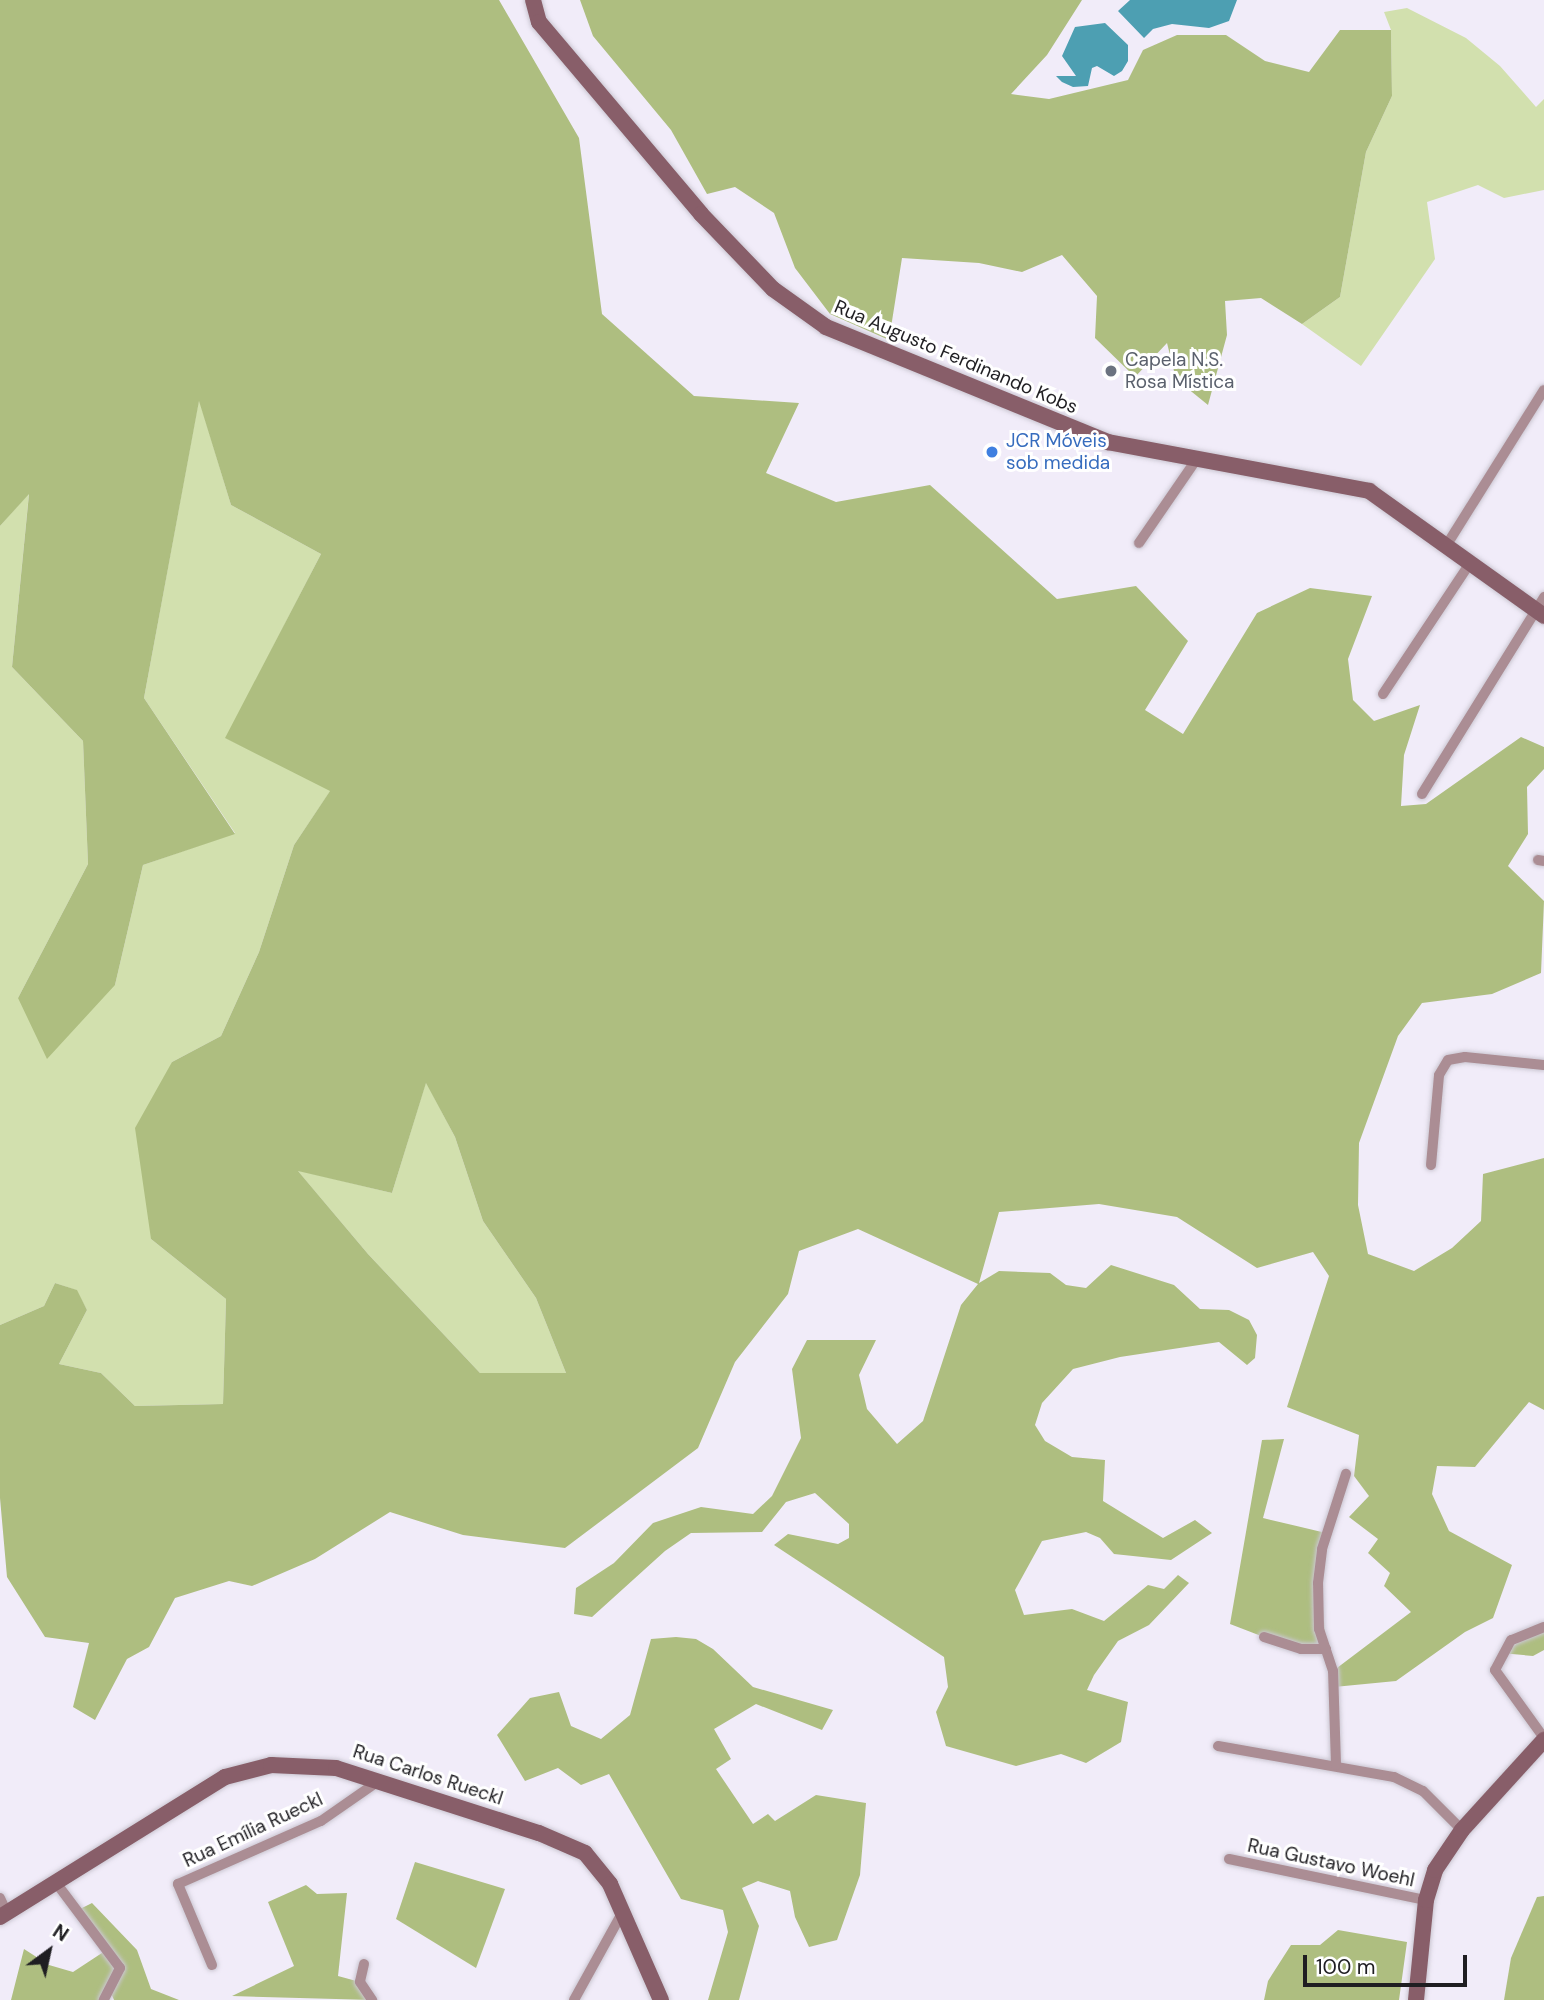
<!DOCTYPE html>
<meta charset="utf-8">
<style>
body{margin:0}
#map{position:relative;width:1544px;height:2000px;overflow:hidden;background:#f1ecf9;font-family:"DM Sans",sans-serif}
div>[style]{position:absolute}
.green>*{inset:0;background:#d2e0ae}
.forest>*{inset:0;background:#aebe80}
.water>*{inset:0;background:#4d9fb2}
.roads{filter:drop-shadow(0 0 2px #cbc7d2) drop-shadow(0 0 2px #cbc7d2)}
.street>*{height:10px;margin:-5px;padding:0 5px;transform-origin:5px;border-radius:5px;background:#ab8d94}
.secondary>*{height:16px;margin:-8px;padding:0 8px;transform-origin:8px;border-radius:8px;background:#885e69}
.dots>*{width:19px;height:19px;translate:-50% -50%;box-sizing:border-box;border:4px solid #fff;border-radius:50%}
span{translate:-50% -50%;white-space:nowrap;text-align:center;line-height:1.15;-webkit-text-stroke:6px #fff;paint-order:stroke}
.street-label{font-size:19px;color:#1f1e22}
.worship-label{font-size:19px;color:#5b616d}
.left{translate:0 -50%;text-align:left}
.shop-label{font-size:19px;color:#366cbe}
.north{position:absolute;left:14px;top:1916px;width:70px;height:70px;-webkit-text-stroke:5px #fff;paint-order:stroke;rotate:33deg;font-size:19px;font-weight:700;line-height:28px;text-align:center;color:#1f1e22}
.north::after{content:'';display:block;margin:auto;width:24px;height:32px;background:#1f1e22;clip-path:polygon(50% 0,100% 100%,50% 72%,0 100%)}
.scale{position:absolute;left:1303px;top:1955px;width:164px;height:32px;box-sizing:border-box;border:4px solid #1f1e22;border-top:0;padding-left:9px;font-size:21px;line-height:24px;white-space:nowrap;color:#1f1e22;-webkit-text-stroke:5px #fff;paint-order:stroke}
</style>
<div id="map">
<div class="green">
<div style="clip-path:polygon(1407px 8px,1466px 38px,1500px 66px,1536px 107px,1544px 99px,1544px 190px,1504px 198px,1478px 185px,1427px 202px,1435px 259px,1361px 366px,1302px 324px,1340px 297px,1366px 152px,1392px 96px,1391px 30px,1384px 12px)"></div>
<div style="clip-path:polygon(199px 399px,231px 505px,321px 554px,226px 738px,331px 790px,294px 845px,259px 952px,221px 1036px,172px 1062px,151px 1239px,226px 1299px,223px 1404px,135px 1406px,101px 1373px,59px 1364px,87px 1310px,76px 1290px,55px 1283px,44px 1306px,0 1325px,0 526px,29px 493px,12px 667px,83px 741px,88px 864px,18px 998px,115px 985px,143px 865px,235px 833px,144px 698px)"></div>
<div style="clip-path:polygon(426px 1082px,455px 1137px,483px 1221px,536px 1298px,566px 1373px,480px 1373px,368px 1254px,297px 1170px,392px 1193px)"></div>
</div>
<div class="forest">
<div style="clip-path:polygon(evenodd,0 0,499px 0,579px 138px,602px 314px,694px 396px,799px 403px,766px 473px,836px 502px,930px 485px,1057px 599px,1136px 586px,1188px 641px,1145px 710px,1183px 734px,1257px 613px,1310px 588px,1372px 596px,1348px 659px,1353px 700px,1374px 721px,1420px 705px,1404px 755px,1401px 806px,1426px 804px,1521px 737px,1544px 747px,1544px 769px,1527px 787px,1528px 834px,1508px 866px,1544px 901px,1541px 973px,1492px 994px,1422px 1003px,1398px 1036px,1359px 1143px,1358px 1205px,1368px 1254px,1414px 1271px,1452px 1248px,1481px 1221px,1483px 1174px,1544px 1158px,1544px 1410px,1529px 1402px,1475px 1467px,1437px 1466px,1432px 1494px,1449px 1531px,1512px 1565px,1493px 1618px,1465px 1632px,1396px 1681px,1334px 1687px,1333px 1671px,1411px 1612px,1384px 1586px,1390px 1573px,1368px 1553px,1378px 1539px,1349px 1517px,1369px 1496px,1354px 1476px,1359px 1435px,1287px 1407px,1329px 1276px,1313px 1252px,1257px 1268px,1177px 1217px,1099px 1204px,999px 1212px,979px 1283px,999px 1271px,1050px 1273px,1066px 1285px,1086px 1288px,1111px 1265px,1174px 1285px,1200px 1309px,1229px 1310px,1249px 1320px,1257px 1335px,1255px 1358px,1247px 1365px,1219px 1342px,1120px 1357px,1073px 1369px,1042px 1403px,1035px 1425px,1045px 1441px,1072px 1457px,1105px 1460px,1103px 1501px,1163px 1538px,1195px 1520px,1212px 1533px,1171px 1560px,1114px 1554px,1100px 1538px,1086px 1532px,1042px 1541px,1015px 1590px,1024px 1615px,1072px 1609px,1104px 1621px,1148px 1585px,1164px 1589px,1178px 1575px,1189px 1583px,1149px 1625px,1118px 1641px,1094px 1675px,1087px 1690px,1128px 1702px,1121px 1742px,1086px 1763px,1061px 1754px,1016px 1766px,946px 1746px,936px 1712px,948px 1687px,944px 1657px,774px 1545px,788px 1534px,838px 1544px,849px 1538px,849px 1524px,815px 1493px,786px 1502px,762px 1532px,691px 1533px,665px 1551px,592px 1617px,574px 1614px,576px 1588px,614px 1563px,653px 1523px,701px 1507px,753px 1514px,772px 1496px,801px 1438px,792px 1369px,807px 1340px,876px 1340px,859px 1375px,867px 1409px,897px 1444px,923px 1421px,961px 1305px,978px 1284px,858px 1229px,799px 1251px,788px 1294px,735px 1362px,698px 1448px,565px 1548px,463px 1535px,390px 1512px,315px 1559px,252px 1586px,229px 1581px,175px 1598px,149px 1647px,127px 1659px,95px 1720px,73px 1707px,89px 1643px,45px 1637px,7px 1577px,0 1498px,0 1325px,44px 1306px,55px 1283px,77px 1290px,87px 1310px,59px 1364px,101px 1373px,135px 1406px,223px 1404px,226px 1299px,151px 1239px,135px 1128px,172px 1062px,221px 1036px,259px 952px,294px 845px,330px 791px,225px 738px,321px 554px,231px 505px,199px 401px,144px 698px,235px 834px,143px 865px,115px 985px,47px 1059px,18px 998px,88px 864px,83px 741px,12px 667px,29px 494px,0 526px,0 0,426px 1083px,455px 1137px,483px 1221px,536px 1298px,566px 1373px,480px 1373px,368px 1254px,298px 1171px,392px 1193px,426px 1083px)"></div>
<div style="clip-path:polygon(580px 0,1082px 0,1047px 55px,1011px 94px,1049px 99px,1128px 80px,1143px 50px,1177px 35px,1226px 35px,1265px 61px,1309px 72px,1340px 30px,1391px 30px,1392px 96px,1366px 152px,1340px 297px,1302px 324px,1261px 298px,1225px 301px,1227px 335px,1208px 405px,1176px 379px,1167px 343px,1135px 377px,1095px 338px,1097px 296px,1062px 255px,1022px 272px,979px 263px,902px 258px,889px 340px,830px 314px,795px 268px,774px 213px,735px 187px,707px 194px,671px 130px,593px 36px)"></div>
<div style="clip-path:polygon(1284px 1439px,1263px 1518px,1326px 1533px,1320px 1567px,1326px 1649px,1269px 1639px,1230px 1624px,1262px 1440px)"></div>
<div style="clip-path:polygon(1544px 1627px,1544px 1650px,1533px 1656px,1501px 1653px)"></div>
<div style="clip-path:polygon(676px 1637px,696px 1639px,713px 1649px,753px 1687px,833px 1710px,822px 1730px,756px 1704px,714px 1729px,731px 1759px,716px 1769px,753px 1824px,768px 1814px,775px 1821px,816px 1795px,866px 1803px,860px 1875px,837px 1940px,809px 1947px,795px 1917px,790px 1891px,758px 1881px,742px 1888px,759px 1926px,739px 2000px,708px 2000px,728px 1932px,723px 1910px,681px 1899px,609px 1774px,581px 1785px,558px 1768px,525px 1781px,497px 1735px,530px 1698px,559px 1692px,571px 1726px,601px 1739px,630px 1715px,651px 1639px)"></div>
<div style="clip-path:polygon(415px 1862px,505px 1889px,476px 1968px,396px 1919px)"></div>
<div style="clip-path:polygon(306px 1885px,317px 1894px,347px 1893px,338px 1976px,360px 1982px,372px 2000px,232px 1996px,294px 1966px,268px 1902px)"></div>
<div style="clip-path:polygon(1544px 1896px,1544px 2000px,1504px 2000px,1511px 1958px,1537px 1897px)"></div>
<div style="clip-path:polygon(92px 1903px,137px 1950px,151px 1989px,179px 2000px,114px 2000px,110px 1991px,104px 2000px,11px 2000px,24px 1949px,49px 1965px,73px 1972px,108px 1949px,78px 1910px)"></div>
<div style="clip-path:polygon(1338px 1930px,1407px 1942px,1399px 2000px,1264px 2000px,1268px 1981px,1291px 1945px,1320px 1945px)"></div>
</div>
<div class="water">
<div style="clip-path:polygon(1130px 0,1237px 0,1229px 21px,1209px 28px,1172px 24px,1153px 29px,1144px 38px,1118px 11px)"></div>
<div style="clip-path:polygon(1105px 23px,1128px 45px,1128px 61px,1122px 71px,1114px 76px,1097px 66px,1092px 68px,1088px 86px,1073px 87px,1062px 82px,1056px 76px,1076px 76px,1062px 56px,1075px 27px)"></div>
</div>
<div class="roads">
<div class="street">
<div style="left:1139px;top:543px;width:101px;rotate:-55.5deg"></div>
<div style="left:1446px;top:546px;width:184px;rotate:-57.9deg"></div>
<div style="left:1383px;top:694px;width:157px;rotate:-56.4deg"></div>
<div style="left:1422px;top:794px;width:232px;rotate:-58.2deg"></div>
<div style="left:1538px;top:860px;width:6px;rotate:9deg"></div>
<div style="left:1431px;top:1165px;width:90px;rotate:-84.9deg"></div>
<div style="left:1439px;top:1075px;width:17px;rotate:-59deg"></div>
<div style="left:1448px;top:1060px;width:17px;rotate:-10deg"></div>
<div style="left:1465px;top:1057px;width:79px;rotate:5.8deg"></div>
<div style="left:1544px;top:1627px;width:35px;rotate:158deg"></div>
<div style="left:1511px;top:1640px;width:34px;rotate:118deg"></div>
<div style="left:1495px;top:1670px;width:84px;rotate:54.2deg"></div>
<div style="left:1264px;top:1637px;width:39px;rotate:18deg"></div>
<div style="left:1301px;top:1649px;width:25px"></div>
<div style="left:1218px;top:1746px;width:179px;rotate:10deg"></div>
<div style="left:1394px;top:1777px;width:32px;rotate:26deg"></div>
<div style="left:1423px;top:1791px;width:55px;rotate:45deg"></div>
<div style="left:1336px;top:1765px;width:94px;rotate:-91.8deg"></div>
<div style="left:1333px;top:1671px;width:44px;rotate:-108.4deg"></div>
<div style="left:1319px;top:1629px;width:46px;rotate:-91.2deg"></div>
<div style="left:1318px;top:1583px;width:34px;rotate:-83deg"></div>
<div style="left:1322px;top:1549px;width:79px;rotate:-72.3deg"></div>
<div style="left:1229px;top:1859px;width:201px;rotate:11.8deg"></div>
<div style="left:57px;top:1884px;width:105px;rotate:53.1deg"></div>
<div style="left:120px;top:1968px;width:36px;rotate:117deg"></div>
<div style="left:0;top:1898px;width:17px;rotate:65deg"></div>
<div style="left:364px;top:1964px;width:18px;rotate:103deg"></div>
<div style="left:360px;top:1982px;width:22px;rotate:56deg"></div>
<div style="left:212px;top:1965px;width:88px;rotate:-112.8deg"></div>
<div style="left:178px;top:1884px;width:156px;rotate:-23.8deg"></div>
<div style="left:321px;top:1821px;width:72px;rotate:-34.8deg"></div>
<div style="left:574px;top:2000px;width:99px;rotate:-61.1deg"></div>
</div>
<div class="secondary">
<div style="left:533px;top:0;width:23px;rotate:75deg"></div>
<div style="left:539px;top:22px;width:251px;rotate:49.8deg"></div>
<div style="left:701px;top:214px;width:104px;rotate:46.2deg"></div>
<div style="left:773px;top:289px;width:65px;rotate:35.6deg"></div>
<div style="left:826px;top:327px;width:305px;rotate:22.2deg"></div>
<div style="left:1108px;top:442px;width:266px;rotate:10.6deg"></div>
<div style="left:1369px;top:491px;width:215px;rotate:35.5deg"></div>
<div style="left:0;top:1917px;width:265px;rotate:-31.9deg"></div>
<div style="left:225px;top:1777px;width:48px;rotate:-14.6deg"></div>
<div style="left:271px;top:1765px;width:65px;rotate:2.6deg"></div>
<div style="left:336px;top:1768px;width:213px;rotate:17.8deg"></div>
<div style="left:539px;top:1833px;width:50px;rotate:23.5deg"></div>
<div style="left:585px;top:1853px;width:40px;rotate:51deg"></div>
<div style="left:610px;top:1884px;width:127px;rotate:66.3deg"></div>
<div style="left:1416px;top:2000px;width:100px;rotate:-84.3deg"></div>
<div style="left:1426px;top:1900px;width:31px;rotate:-73deg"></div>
<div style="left:1435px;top:1870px;width:48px;rotate:-56deg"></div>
<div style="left:1462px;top:1830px;width:122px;rotate:-47.7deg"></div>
</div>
</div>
<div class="dots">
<div style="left:1111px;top:371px;background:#6b7280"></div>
<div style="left:992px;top:452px;background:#3f7fe0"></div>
</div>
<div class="street-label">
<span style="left:956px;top:357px;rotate:23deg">Rua Augusto Ferdinando Kobs</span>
<span style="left:428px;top:1775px;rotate:18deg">Rua Carlos Rueckl</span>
<span style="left:253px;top:1830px;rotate:-25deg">Rua Emília Rueckl</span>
<span style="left:1331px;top:1863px;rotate:12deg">Rua Gustavo Woehl</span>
</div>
<div class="worship-label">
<span class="left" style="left:1125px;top:371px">Capela N.S.<br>Rosa Mística</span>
</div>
<div class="shop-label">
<span class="left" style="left:1006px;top:452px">JCR Móveis<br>sob medida</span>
</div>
<div class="north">N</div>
<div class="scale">100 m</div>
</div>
